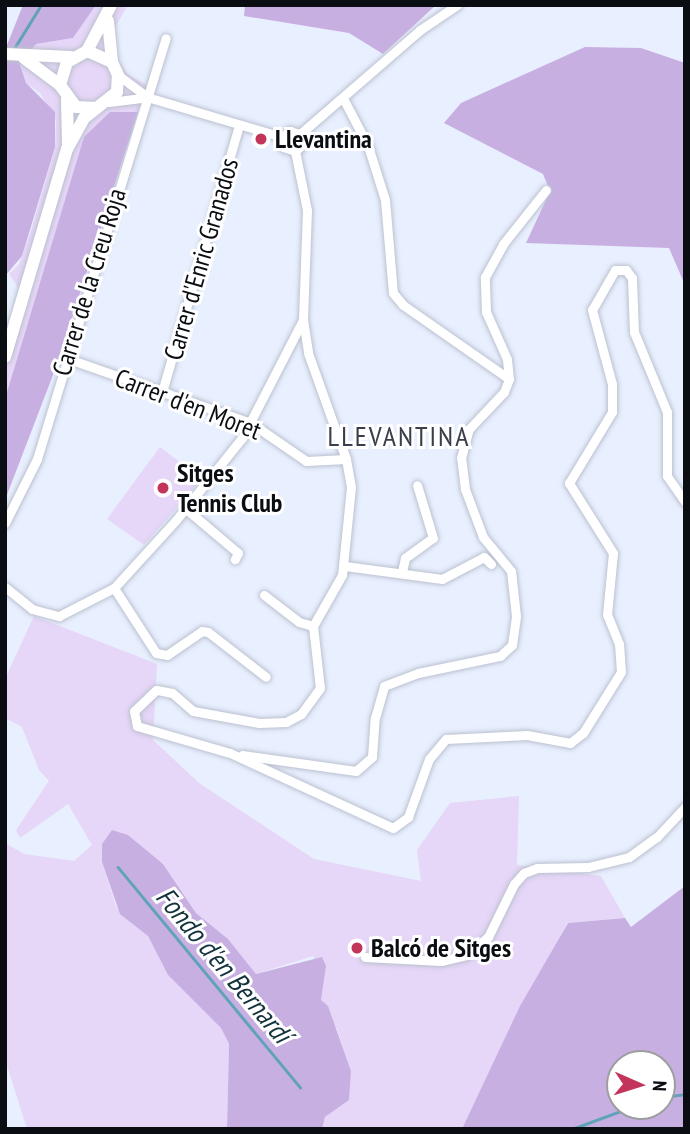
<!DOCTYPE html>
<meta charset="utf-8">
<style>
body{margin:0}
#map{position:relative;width:690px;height:1134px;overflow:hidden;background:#e8effe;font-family:"PT Sans Narrow",sans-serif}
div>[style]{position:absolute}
.green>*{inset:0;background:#e6d6f7}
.forest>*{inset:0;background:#c8afe2}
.stream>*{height:2.5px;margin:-1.25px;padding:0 1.25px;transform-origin:1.25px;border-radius:1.25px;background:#60a2ba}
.roads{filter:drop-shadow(0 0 2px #bbc1d0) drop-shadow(0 0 2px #bbc1d0)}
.street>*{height:9px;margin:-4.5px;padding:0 4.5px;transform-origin:4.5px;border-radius:4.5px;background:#fff}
.secondary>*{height:12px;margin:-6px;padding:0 6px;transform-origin:6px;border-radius:6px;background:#fff}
.dots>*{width:19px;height:19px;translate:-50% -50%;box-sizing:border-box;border:4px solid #fff;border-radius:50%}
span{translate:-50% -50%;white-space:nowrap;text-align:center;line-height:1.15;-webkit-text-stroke:6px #fff;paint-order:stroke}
.poi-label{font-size:26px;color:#0a0d11;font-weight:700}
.left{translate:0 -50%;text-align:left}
.street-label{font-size:26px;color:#0a0d11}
.neighbourhood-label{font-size:28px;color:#393e4a;letter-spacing:2px}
.water-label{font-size:28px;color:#12323d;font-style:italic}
.frame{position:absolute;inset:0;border:7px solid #0a0d11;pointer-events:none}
.north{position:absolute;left:606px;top:1050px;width:70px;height:70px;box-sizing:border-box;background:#fff;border:2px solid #9d9ea0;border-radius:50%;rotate:93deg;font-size:19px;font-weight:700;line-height:28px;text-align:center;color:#0a0d11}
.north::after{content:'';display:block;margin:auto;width:24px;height:32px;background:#c3345a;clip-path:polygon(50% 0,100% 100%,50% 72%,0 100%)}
</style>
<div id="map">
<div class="green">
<div style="clip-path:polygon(96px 5px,128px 5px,113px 31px,119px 61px,127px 74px,147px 85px,138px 112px,110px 112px,5px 399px,5px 336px,20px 290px,9px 274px,19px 264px,30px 234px,55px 147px,56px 120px,40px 93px,26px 83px,20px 65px,36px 44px,73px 38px)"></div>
<div style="clip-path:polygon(160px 447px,202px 479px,144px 545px,107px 519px)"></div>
<div style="clip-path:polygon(34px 616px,157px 664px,153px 740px,199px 783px,314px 859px,421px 881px,417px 850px,450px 803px,519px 796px,517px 865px,601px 876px,625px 918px,567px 923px,462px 1129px,322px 1129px,325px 1117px,349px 1100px,351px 1071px,336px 1027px,321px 1000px,324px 974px,313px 956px,256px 974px,228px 939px,196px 913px,163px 864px,120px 832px,102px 844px,102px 862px,116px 906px,148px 936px,168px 975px,221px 1028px,229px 1044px,227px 1129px,27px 1129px,5px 1059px,5px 843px,24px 854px,74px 861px,92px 845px,68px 804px,20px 838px,16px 830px,49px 781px,39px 770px,22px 727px,5px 718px,5px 679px)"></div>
</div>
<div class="forest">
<div style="clip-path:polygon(23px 5px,96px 5px,73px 38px,36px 44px,20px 65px,26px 83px,55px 112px,55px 147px,22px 256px,5px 276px,5px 50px)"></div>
<div style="clip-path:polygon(245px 5px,436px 5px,383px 54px,349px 33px,244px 16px)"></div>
<div style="clip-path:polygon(585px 47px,641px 48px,685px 63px,685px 285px,669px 248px,526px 243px,550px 191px,543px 174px,444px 123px,461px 103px)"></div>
<div style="clip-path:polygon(110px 112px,138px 112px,58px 362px,5px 500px,5px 399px,84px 137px)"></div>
<div style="clip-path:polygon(112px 830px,128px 835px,163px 864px,196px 913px,228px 939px,256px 974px,322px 957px,326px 966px,321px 1000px,328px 1006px,351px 1071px,349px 1100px,325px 1117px,322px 1129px,227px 1129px,229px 1044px,221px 1028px,168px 975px,148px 936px,120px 914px,102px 862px,102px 844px)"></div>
<div style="clip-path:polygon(evenodd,685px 886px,685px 1129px,462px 1129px,520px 1006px,568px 923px,625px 918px,631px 927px,685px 886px,662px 1064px,662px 1106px,620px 1106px,620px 1064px,662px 1064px)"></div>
</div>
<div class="stream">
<div style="left:15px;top:47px;width:49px;rotate:-58.2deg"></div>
<div style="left:118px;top:867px;width:286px;rotate:50.4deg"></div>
<div style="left:662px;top:1097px;width:23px;rotate:-7deg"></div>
<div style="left:572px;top:1129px;width:66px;rotate:-20.4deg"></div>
</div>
<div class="roads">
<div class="street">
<div style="left:118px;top:75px;width:36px;rotate:37deg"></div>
<div style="left:147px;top:97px;width:141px;rotate:16.5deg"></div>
<div style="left:344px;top:100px;width:52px;rotate:62.4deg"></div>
<div style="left:368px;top:146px;width:57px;rotate:72.5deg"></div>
<div style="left:385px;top:200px;width:93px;rotate:85.1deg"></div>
<div style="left:393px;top:293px;width:16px;rotate:50deg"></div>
<div style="left:403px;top:305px;width:129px;rotate:34.9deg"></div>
<div style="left:109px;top:102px;width:38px;rotate:-7deg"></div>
<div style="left:300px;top:134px;width:159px;rotate:-40.9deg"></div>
<div style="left:420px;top:30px;width:45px;rotate:-34deg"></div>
<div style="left:282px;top:137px;width:10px;rotate:84deg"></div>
<div style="left:283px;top:147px;width:13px;rotate:18deg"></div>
<div style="left:282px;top:137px;width:9px;rotate:-41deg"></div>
<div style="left:289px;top:131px;width:11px;rotate:15deg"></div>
<div style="left:295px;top:151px;width:60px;rotate:78.5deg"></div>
<div style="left:307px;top:210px;width:110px;rotate:92.1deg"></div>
<div style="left:303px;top:320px;width:33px;rotate:81deg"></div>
<div style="left:308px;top:353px;width:113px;rotate:70.3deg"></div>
<div style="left:346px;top:459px;width:28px;rotate:80deg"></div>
<div style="left:351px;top:487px;width:88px;rotate:95.8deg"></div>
<div style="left:342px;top:575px;width:59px;rotate:119.6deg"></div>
<div style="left:313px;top:626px;width:62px;rotate:83.6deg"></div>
<div style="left:320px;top:688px;width:32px;rotate:126deg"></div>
<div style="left:301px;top:714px;width:17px;rotate:152deg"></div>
<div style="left:286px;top:722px;width:27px;rotate:178deg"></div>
<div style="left:259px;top:723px;width:67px;rotate:-169.7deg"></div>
<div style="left:193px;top:711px;width:28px;rotate:-139deg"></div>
<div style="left:172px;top:693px;width:16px;rotate:-169deg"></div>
<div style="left:156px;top:690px;width:30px;rotate:136deg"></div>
<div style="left:134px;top:711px;width:15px;rotate:79deg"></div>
<div style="left:137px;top:726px;width:97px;rotate:16.2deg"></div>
<div style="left:230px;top:753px;width:179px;rotate:24.7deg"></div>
<div style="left:393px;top:828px;width:19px;rotate:-36deg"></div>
<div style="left:408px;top:817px;width:62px;rotate:-70.1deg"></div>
<div style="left:429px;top:759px;width:26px;rotate:-50deg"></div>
<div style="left:446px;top:739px;width:81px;rotate:-2.8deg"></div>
<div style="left:527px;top:735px;width:44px;rotate:10.5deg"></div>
<div style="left:570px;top:743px;width:16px;rotate:-38deg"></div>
<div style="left:583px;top:733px;width:72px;rotate:-58.1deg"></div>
<div style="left:621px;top:672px;width:28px;rotate:-94deg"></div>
<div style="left:619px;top:644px;width:31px;rotate:-112deg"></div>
<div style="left:607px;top:615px;width:62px;rotate:-84.5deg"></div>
<div style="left:613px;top:553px;width:83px;rotate:-122.2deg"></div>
<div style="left:569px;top:483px;width:83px;rotate:-58.8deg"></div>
<div style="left:612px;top:412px;width:28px;rotate:-90deg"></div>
<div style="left:612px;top:384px;width:77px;rotate:-105.1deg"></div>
<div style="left:592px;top:310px;width:46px;rotate:-60.1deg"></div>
<div style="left:615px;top:270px;width:11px"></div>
<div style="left:626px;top:270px;width:10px;rotate:53deg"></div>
<div style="left:632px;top:278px;width:54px;rotate:87.9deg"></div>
<div style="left:634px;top:332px;width:87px;rotate:67.6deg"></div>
<div style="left:667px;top:412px;width:64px;rotate:90deg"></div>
<div style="left:667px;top:476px;width:32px;rotate:55deg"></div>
<div style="left:295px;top:151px;width:11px;rotate:-41deg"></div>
<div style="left:303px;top:144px;width:10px;rotate:-107deg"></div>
<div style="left:66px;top:358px;width:196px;rotate:19.4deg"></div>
<div style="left:251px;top:423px;width:67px;rotate:34.6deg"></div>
<div style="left:306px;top:461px;width:40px;rotate:-2.9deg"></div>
<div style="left:162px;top:392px;width:277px;rotate:-73.9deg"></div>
<div style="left:186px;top:509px;width:68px;rotate:40.2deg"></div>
<div style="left:238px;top:553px;width:7px;rotate:117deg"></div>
<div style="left:5px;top:523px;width:72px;rotate:-63.4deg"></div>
<div style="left:37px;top:459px;width:440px;rotate:-73deg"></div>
<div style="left:345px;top:566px;width:98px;rotate:7.6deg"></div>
<div style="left:442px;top:579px;width:47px;rotate:-27.6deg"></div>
<div style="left:484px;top:557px;width:10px;rotate:45deg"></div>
<div style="left:402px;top:572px;width:14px;rotate:-78deg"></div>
<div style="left:405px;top:558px;width:34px;rotate:-36deg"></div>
<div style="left:433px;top:538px;width:55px;rotate:-106.8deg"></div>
<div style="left:5px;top:587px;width:35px;rotate:39deg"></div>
<div style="left:32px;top:609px;width:28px;rotate:15deg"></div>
<div style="left:59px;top:616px;width:62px;rotate:-27deg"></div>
<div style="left:114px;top:588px;width:92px;rotate:-47.6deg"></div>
<div style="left:176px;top:520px;width:105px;rotate:-51.2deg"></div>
<div style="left:242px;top:438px;width:133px;rotate:-62.7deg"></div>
<div style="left:114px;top:588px;width:77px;rotate:57.1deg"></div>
<div style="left:156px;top:653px;width:11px;rotate:10deg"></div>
<div style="left:167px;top:655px;width:42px;rotate:-34.4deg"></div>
<div style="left:202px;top:631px;width:6px;rotate:9deg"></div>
<div style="left:208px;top:632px;width:73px;rotate:37.8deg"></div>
<div style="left:264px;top:595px;width:44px;rotate:37.6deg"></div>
<div style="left:299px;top:622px;width:15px;rotate:16deg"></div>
<div style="left:242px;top:755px;width:115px;rotate:8deg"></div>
<div style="left:356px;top:771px;width:21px;rotate:-41deg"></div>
<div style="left:372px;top:757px;width:39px;rotate:-86deg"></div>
<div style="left:375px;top:718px;width:33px;rotate:-74deg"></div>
<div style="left:384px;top:686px;width:36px;rotate:-21deg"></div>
<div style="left:418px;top:673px;width:84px;rotate:-11.7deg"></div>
<div style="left:500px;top:656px;width:16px;rotate:-43deg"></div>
<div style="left:512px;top:645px;width:29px;rotate:-82deg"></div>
<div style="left:516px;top:616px;width:45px;rotate:-96.3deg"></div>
<div style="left:511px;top:571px;width:44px;rotate:-129.5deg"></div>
<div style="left:483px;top:537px;width:51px;rotate:-110.6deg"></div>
<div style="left:465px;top:489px;width:31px;rotate:-97deg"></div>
<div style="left:461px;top:458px;width:30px;rotate:-75deg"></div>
<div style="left:469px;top:429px;width:51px;rotate:-46.6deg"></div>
<div style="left:504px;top:392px;width:14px;rotate:-69deg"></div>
<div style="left:509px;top:379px;width:20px;rotate:-96deg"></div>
<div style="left:507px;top:359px;width:51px;rotate:-114.1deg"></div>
<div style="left:486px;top:312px;width:35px;rotate:-92deg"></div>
<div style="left:485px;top:277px;width:38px;rotate:-61deg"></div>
<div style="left:503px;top:244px;width:69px;rotate:-51.5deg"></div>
<div style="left:365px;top:957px;width:76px;rotate:3deg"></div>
<div style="left:441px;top:961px;width:27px;rotate:-13deg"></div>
<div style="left:467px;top:955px;width:28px;rotate:-41deg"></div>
<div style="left:488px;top:937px;width:59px;rotate:-63.9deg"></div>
<div style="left:514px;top:884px;width:15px;rotate:-48deg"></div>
<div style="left:524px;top:873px;width:14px;rotate:-21deg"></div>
<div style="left:537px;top:868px;width:51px;rotate:-1.1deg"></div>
<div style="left:588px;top:867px;width:42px;rotate:-13.7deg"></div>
<div style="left:629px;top:857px;width:34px;rotate:-36deg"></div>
<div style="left:657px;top:837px;width:41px;rotate:-47deg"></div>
</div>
<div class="secondary">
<div style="left:108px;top:21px;width:41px;rotate:84.4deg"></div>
<div style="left:87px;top:51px;width:52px;rotate:-62.4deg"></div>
<div style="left:5px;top:54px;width:66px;rotate:2.6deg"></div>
<div style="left:24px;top:58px;width:45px;rotate:36.9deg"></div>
<div style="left:67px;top:99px;width:45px;rotate:88.7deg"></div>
<div style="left:5px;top:357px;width:217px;rotate:-73.4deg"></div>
<div style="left:67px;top:149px;width:35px;rotate:-61deg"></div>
<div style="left:84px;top:118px;width:42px;rotate:-38.2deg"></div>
<div style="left:117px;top:92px;width:17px;rotate:-87deg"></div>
<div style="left:118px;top:75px;width:14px;rotate:-115deg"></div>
<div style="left:112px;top:62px;width:27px;rotate:-156deg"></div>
<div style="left:87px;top:51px;width:23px;rotate:151deg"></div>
<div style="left:67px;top:62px;width:24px;rotate:107deg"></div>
<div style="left:60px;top:85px;width:27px;rotate:54deg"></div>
<div style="left:76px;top:107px;width:20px;rotate:3deg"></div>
</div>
</div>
<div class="dots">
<div style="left:261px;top:139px;background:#c3345a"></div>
<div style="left:163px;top:488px;background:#c3345a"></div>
<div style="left:357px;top:948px;background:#c3345a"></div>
</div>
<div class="poi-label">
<span class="left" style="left:275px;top:139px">Llevantina</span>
<span class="left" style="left:177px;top:488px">Sitges<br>Tennis Club</span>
<span class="left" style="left:371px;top:948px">Balcó de Sitges</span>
</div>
<div class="street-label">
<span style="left:201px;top:259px;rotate:-74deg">Carrer d'Enric Granados</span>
<span style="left:89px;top:282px;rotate:-73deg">Carrer de la Creu Roja</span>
<span style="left:188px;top:404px;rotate:21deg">Carrer d'en Moret</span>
</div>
<div class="neighbourhood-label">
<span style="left:399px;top:436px">LLEVANTINA</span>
</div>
<div class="water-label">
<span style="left:224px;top:965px;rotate:50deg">Fondo d'en Bernardí</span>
</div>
<div class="frame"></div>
<div class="north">N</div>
</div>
